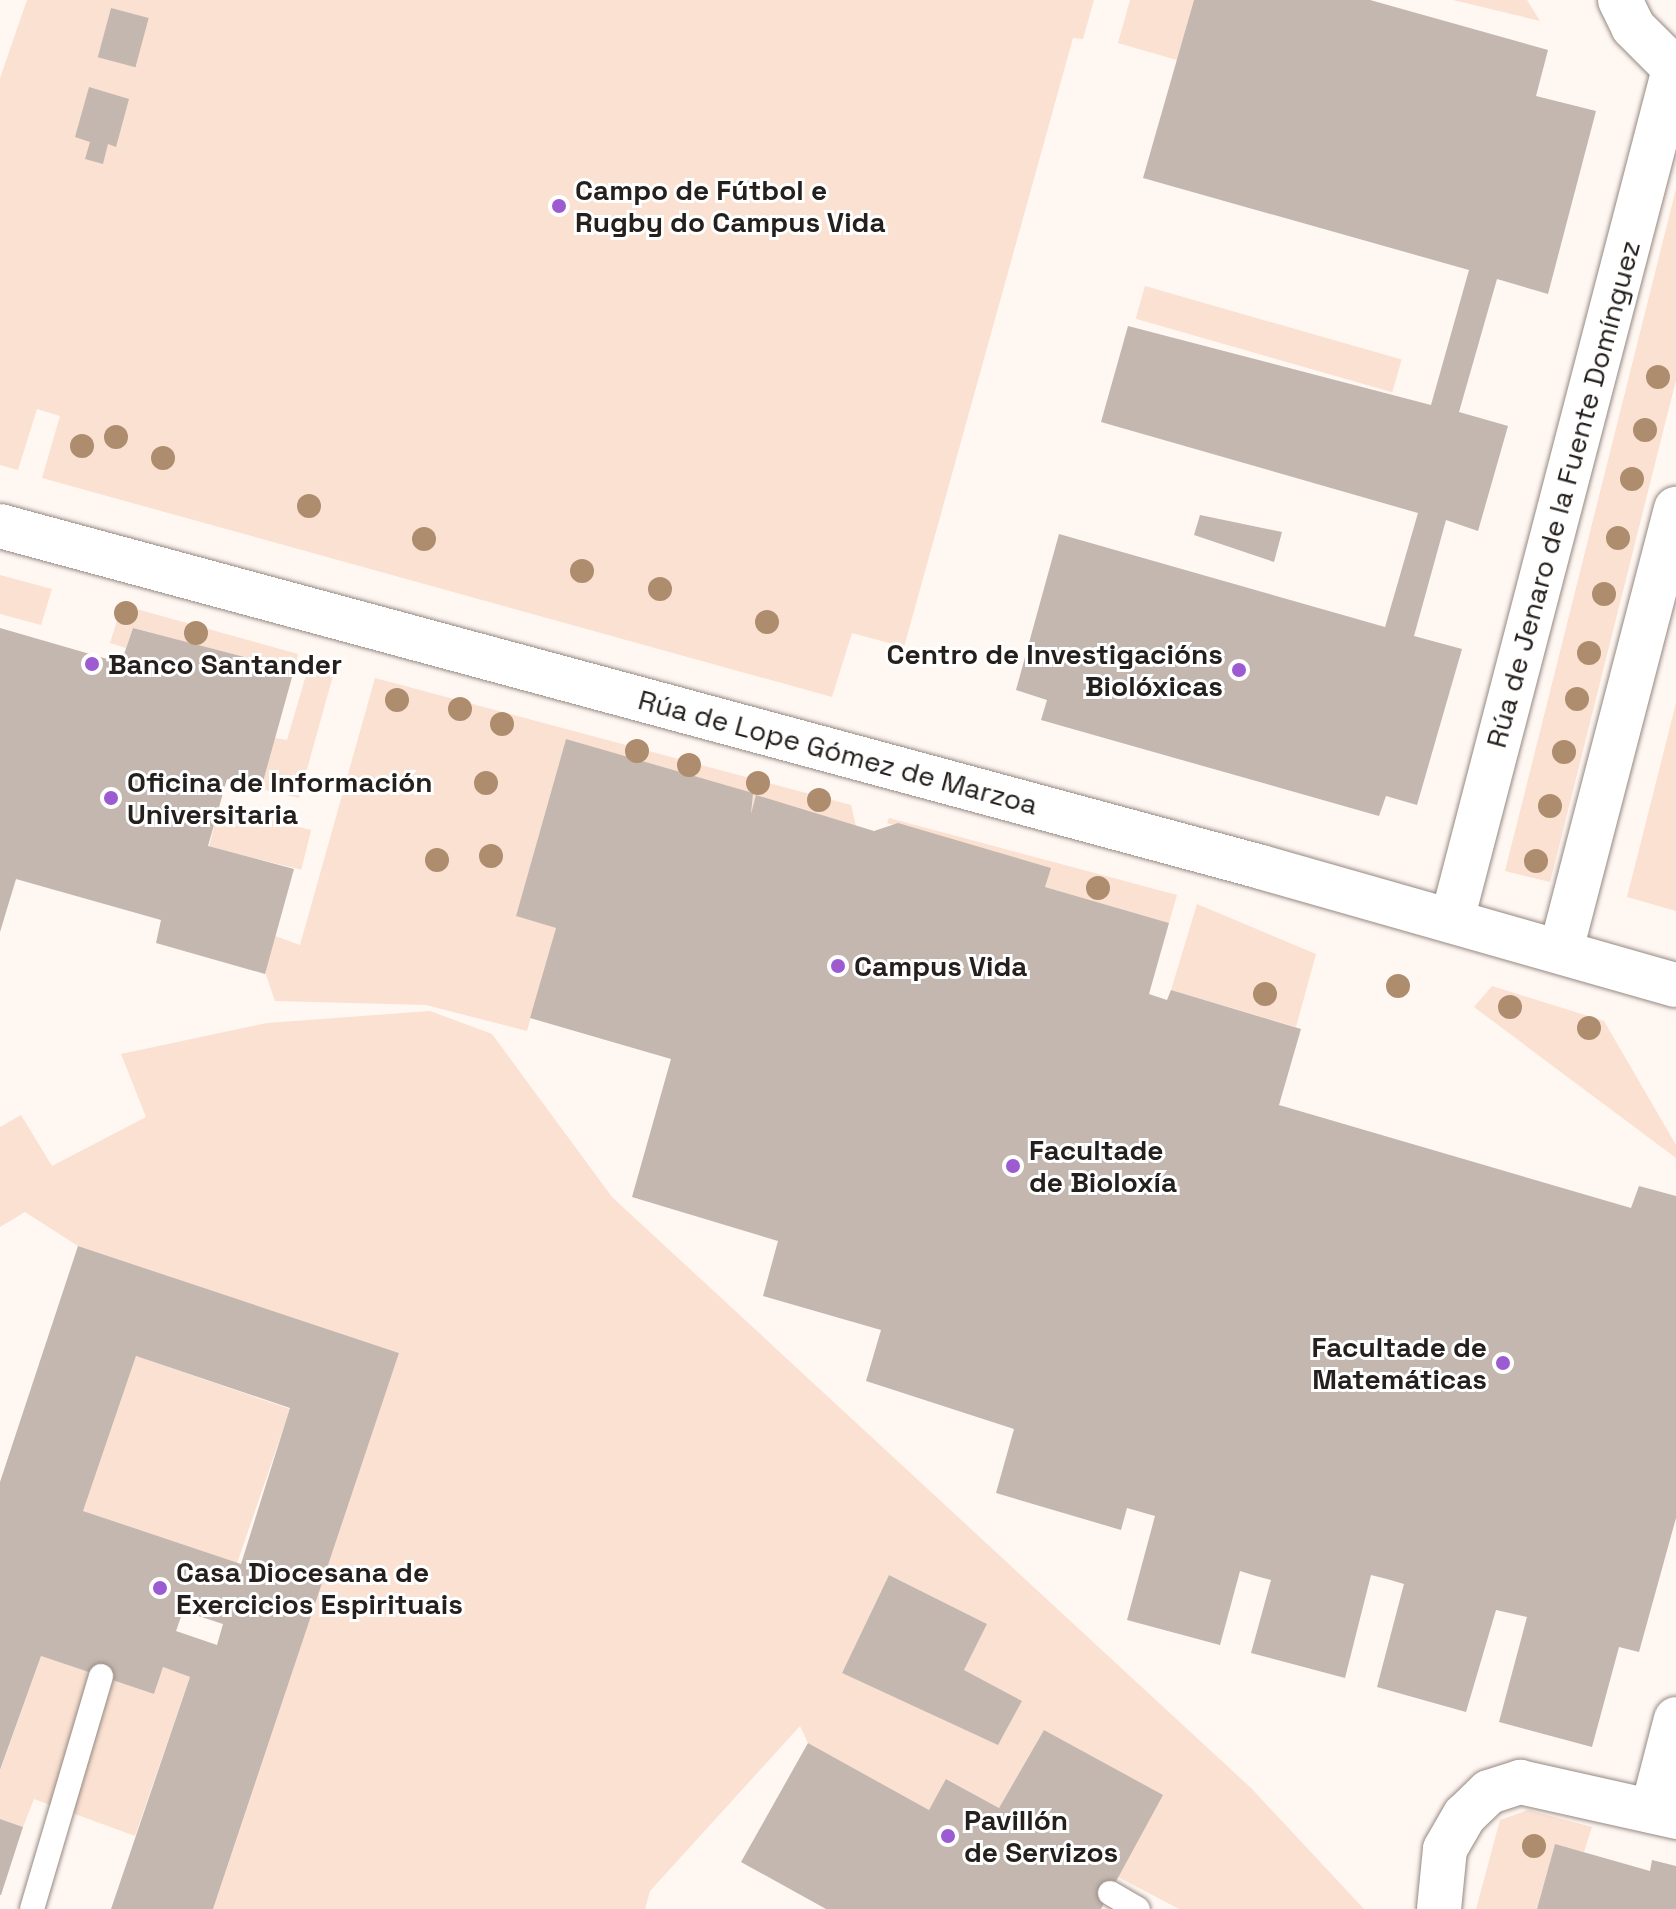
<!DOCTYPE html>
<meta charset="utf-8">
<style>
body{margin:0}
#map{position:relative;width:1676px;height:1909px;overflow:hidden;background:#fff7f2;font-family:"Space Grotesk",sans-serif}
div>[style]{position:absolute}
.green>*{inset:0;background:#fae1d1;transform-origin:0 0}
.building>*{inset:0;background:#c3b7af;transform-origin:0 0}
.roads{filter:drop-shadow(0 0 2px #958982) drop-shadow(0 0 2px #958982)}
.lane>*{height:24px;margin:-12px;padding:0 12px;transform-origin:12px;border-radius:12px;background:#fff}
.street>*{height:44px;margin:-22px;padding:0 22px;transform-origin:22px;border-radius:22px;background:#fff}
.primary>*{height:44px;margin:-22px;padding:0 22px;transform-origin:22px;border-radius:22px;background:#fff}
.trees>*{width:24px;height:24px;margin:-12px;border-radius:50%;background:#ae8d6e}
.dots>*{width:22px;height:22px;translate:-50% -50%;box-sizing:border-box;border:4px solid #fff;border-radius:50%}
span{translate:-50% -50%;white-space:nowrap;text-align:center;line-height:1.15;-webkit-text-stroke:6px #fff;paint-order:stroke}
.poi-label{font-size:28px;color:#25201d;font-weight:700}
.left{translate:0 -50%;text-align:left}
.right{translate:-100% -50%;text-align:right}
.street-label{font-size:28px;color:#25201d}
</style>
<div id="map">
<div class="green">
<div style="clip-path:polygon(27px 0,1094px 0,1083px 39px,1073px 38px,904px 647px,852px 633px,832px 697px,42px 478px,60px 416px,37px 409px,18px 470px,0 465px,0 78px)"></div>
<div style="clip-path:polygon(1130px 0,1194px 0,1177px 60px,1118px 43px)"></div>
<div style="clip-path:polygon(1453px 0,1527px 0,1540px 21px)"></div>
<div style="clip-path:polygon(1676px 189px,1676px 380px,1550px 882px,1505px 871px)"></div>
<div style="left:1145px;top:286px;width:267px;height:34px;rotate:16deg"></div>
<div style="clip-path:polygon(0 575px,52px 589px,41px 625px,0 614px)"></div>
<div style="clip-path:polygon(122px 605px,298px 654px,294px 670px,133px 628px,126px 648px,110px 643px)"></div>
<div style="clip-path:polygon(311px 658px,336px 665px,299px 798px,261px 789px,275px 738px,287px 740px)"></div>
<div style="clip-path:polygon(375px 678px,851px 805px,856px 826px,751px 814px,752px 793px,566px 739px,516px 916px,556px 928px,527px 1031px,426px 1005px,275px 1001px,265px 972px,275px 936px,300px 945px)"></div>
<div style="clip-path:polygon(1676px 703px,1676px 911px,1627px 897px)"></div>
<div style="left:219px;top:807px;width:95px;height:41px;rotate:14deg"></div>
<div style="clip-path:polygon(889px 818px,1177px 895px,1169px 923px,1045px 887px,1050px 868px,887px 823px)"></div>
<div style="clip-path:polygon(1197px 904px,1316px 954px,1296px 1027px,1171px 990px)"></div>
<div style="clip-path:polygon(1492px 986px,1604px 1021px,1676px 1145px,1676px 1158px,1474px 1007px)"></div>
<div style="clip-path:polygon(evenodd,430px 1011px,492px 1034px,612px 1197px,1251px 1788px,1364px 1909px,1179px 1909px,1118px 1877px,1162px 1795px,1044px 1730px,999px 1808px,947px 1779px,929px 1810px,808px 1743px,800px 1726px,650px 1891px,645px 1909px,213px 1909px,399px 1353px,78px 1246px,25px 1212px,0 1227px,0 1127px,21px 1115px,52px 1166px,146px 1117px,121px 1054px,267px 1023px,430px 1011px,889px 1575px,987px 1624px,964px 1670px,1022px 1701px,998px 1744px,842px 1673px,889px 1575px)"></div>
<div style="left:136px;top:1356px;width:163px;height:164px;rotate:19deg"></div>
<div style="clip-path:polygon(41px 1656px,154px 1694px,163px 1667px,190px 1677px,135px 1836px,34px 1799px,23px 1827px,0 1819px,0 1771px)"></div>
<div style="clip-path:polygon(1528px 1810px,1592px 1827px,1584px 1852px,1555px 1845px,1537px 1909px,1476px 1909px,1500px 1820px)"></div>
</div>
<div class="building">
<div style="clip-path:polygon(1194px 0,1370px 0,1548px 50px,1536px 96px,1596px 111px,1548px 294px,1497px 279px,1459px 412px,1508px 426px,1478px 531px,1446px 520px,1414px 636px,1462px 649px,1417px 805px,1386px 796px,1379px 816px,1041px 720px,1047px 700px,1016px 690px,1059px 534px,1385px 627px,1418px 513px,1101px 422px,1128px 326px,1431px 405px,1469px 270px,1143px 178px)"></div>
<div style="left:111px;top:8px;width:39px;height:51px;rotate:15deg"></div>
<div style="clip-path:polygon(89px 87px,129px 99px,116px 147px,108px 144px,103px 164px,85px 159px,90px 142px,75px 137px)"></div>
<div style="clip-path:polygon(1200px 515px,1282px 532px,1274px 562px,1194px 535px)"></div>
<div style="clip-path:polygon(0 628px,121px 663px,133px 628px,294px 670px,261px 789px,227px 779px,208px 846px,294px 869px,265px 974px,156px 943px,161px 920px,16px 879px,0 932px)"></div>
<div style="clip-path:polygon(566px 739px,753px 793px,751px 814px,756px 795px,874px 831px,898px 823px,1051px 868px,1045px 887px,1169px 923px,1149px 994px,1167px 1000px,1171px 990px,1301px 1029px,1279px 1105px,1631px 1208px,1639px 1186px,1676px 1196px,1676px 1518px,1639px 1652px,1619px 1647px,1592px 1747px,1499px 1722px,1527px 1617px,1496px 1610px,1466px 1712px,1377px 1687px,1404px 1584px,1387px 1579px,1371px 1575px,1345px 1678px,1251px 1653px,1271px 1580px,1256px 1576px,1240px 1571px,1220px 1645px,1127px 1620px,1155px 1516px,1127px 1508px,1121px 1530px,996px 1493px,1014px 1429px,866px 1381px,881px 1330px,763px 1296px,778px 1241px,632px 1197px,671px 1059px,530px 1018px,556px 928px,516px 916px)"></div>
<div style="clip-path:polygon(evenodd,78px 1246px,399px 1353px,213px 1909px,111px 1909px,190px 1677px,163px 1667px,154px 1694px,41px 1656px,0 1770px,0 1482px,78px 1246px,136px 1356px,290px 1408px,241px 1564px,83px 1511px,136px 1356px,78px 1246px,183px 1611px,223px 1624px,217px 1645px,176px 1631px,183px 1611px)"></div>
<div style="clip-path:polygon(889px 1575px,987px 1624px,964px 1670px,1022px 1701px,998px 1745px,842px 1673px)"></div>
<div style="clip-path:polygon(1044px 1730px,1163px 1795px,1101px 1909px,826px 1909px,741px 1862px,808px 1743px,929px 1810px,946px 1779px,999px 1808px)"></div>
<div style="clip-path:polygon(0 1819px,23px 1827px,1px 1895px,0 1895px)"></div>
<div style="clip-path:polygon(1555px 1844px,1650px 1871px,1652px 1860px,1676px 1866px,1676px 1909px,1537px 1909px)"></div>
</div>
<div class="roads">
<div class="lane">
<div style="left:1110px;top:1893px;width:32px;rotate:30deg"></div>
<div style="left:32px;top:1909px;width:243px;rotate:-73.5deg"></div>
</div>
<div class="street">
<div style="left:0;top:526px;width:1306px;rotate:15.13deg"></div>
<div style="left:1261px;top:867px;width:431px;rotate:15.9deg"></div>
<div style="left:1452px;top:920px;width:879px;rotate:-75.38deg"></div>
<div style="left:1561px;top:950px;width:456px;rotate:-75.4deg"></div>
<div style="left:1652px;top:1811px;width:95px;rotate:-75.4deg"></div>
<div style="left:1439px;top:1909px;width:60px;rotate:-84.3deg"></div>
<div style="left:1445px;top:1849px;width:39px;rotate:-60deg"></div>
<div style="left:1465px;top:1815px;width:33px;rotate:-44deg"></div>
<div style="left:1489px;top:1792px;width:33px;rotate:-18deg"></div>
<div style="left:1520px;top:1782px;width:160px;rotate:12.6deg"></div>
</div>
<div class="primary">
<div style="left:1620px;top:0;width:30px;rotate:64deg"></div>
<div style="left:1633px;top:27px;width:61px;rotate:45deg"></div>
</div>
</div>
<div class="trees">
<div style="left:1658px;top:377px"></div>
<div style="left:1645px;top:430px"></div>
<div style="left:116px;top:437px"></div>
<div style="left:82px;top:446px"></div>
<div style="left:163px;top:458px"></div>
<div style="left:1632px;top:479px"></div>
<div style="left:309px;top:506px"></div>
<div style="left:1618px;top:538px"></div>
<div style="left:424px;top:539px"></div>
<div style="left:582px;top:571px"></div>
<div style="left:660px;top:589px"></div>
<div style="left:1604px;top:594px"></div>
<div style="left:126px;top:613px"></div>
<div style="left:767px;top:622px"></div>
<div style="left:196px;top:633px"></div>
<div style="left:1589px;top:653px"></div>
<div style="left:1577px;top:699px"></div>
<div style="left:397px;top:700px"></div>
<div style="left:460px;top:709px"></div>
<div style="left:502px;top:724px"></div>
<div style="left:637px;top:751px"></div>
<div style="left:1564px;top:752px"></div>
<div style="left:689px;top:765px"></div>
<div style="left:486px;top:783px"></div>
<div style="left:758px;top:783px"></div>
<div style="left:819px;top:800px"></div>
<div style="left:1550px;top:806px"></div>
<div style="left:491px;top:856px"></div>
<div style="left:437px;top:860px"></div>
<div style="left:1536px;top:861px"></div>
<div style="left:1098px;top:888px"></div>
<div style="left:1398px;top:986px"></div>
<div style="left:1265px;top:994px"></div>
<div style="left:1510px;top:1007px"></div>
<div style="left:1589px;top:1028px"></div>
<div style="left:1534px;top:1846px"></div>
</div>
<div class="dots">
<div style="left:559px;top:206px;background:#9c5bd1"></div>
<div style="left:92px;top:664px;background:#9c5bd1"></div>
<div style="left:1239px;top:670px;background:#9c5bd1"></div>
<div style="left:111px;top:798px;background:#9c5bd1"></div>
<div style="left:838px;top:966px;background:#9c5bd1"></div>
<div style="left:1013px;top:1166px;background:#9c5bd1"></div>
<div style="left:1503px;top:1363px;background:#9c5bd1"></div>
<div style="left:160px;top:1588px;background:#9c5bd1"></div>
<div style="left:948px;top:1836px;background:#9c5bd1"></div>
</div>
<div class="poi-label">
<span class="left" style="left:575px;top:206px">Campo de Fútbol e<br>Rugby do Campus Vida</span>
<span class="right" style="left:1223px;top:670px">Centro de Investigacións<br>Biolóxicas</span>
<span class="left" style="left:108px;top:664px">Banco Santander</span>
<span class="left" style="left:127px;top:798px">Oficina de Información<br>Universitaria</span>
<span class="left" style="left:854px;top:966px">Campus Vida</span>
<span class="left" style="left:1029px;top:1166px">Facultade<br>de Bioloxía</span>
<span class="right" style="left:1487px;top:1363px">Facultade de<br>Matemáticas</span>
<span class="left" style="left:176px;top:1588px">Casa Diocesana de<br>Exercicios Espirituais</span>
<span class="left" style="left:964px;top:1836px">Pavillón<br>de Servizos</span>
</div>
<div class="street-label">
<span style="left:1563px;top:494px;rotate:-75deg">Rúa de Jenaro de la Fuente Domínguez</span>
<span style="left:838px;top:752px;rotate:15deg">Rúa de Lope Gómez de Marzoa</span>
</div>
</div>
